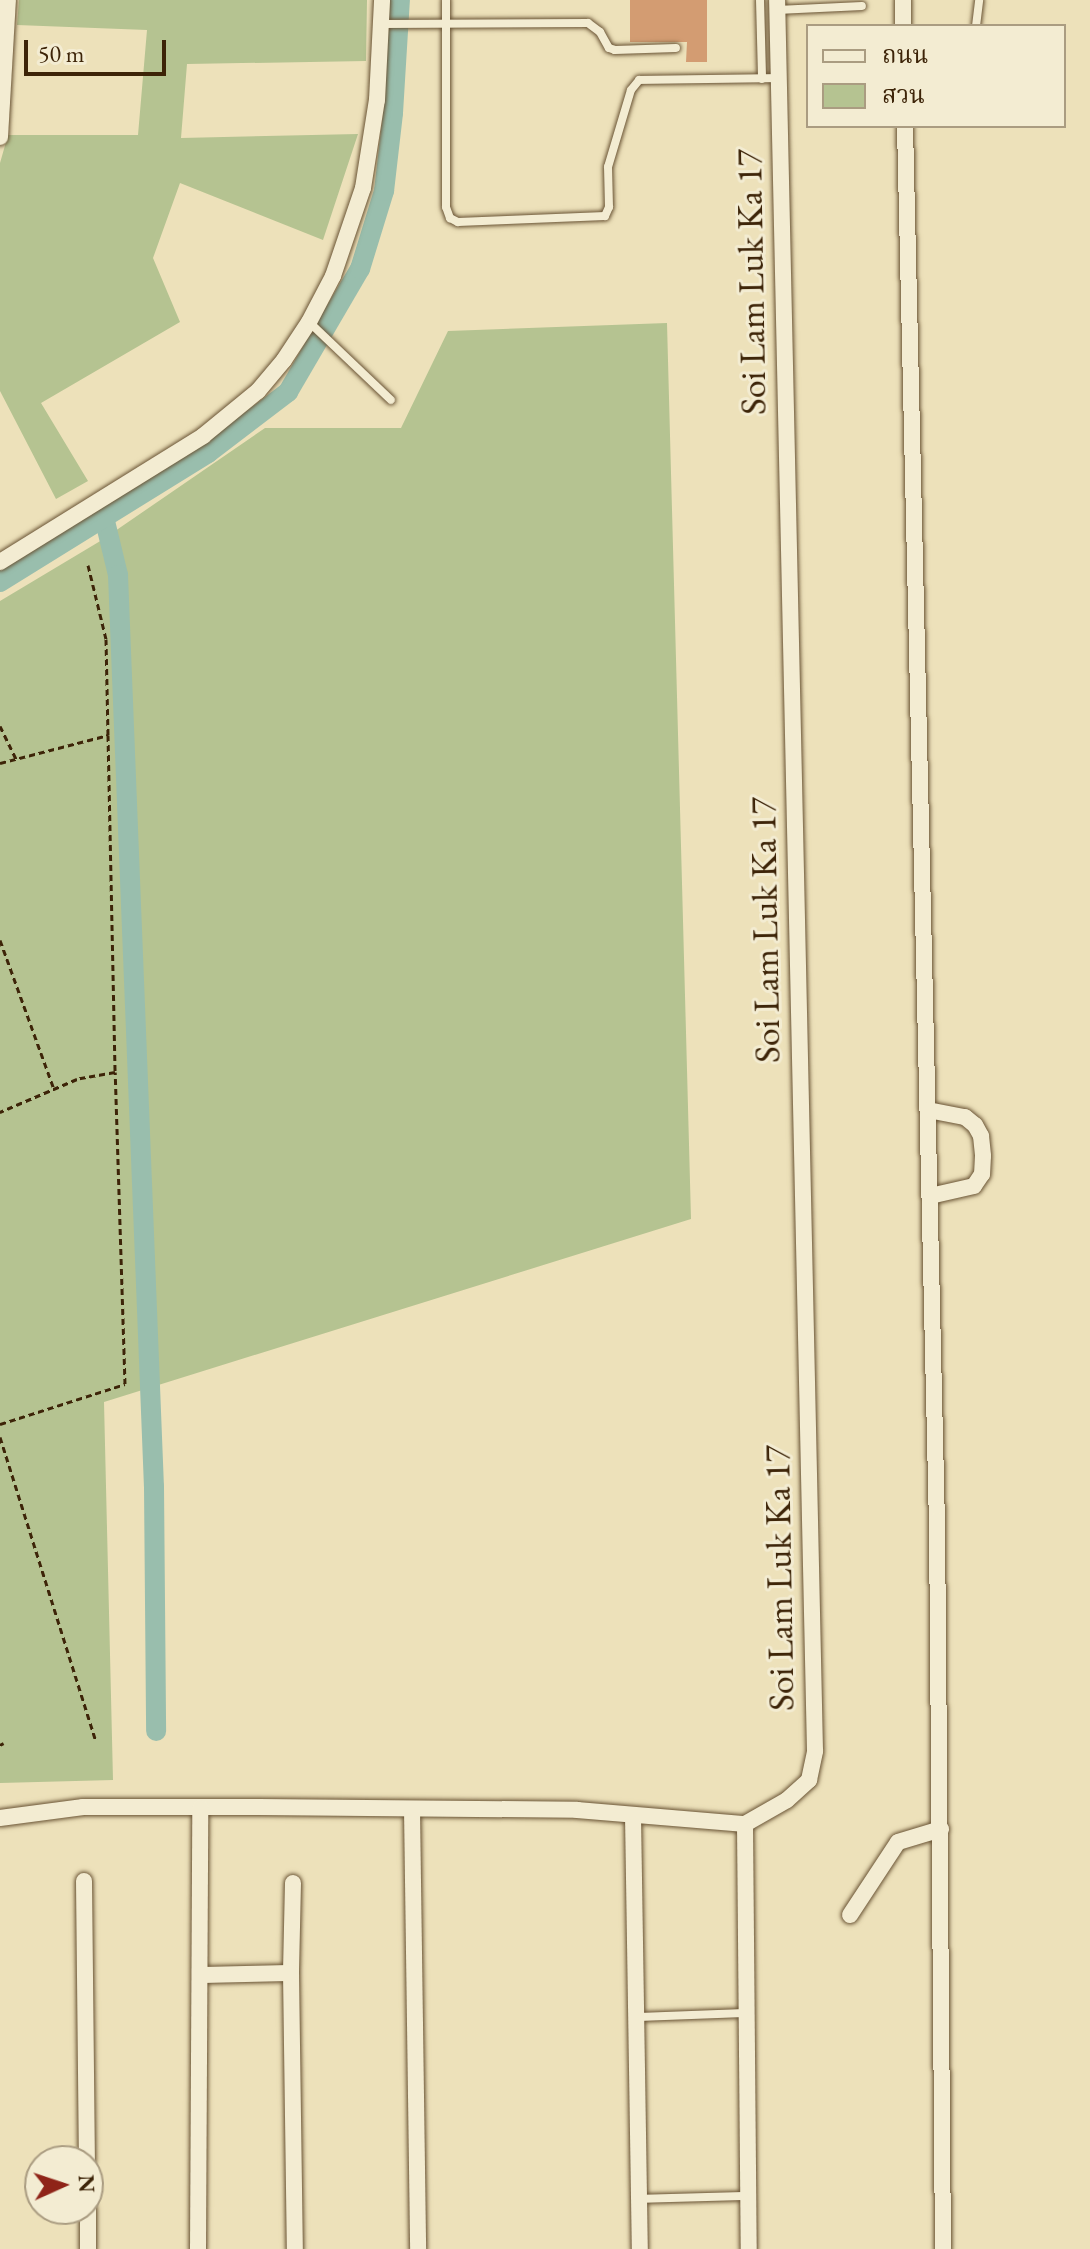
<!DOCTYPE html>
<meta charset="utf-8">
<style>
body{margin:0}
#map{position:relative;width:1090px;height:2249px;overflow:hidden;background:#ede1ba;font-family:"EB Garamond","Noto Serif Thai",serif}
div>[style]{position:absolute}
.green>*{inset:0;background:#b5c391}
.canal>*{height:20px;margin:-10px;padding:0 10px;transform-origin:10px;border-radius:10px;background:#99bead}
.building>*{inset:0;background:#d39c72}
.path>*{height:3px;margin-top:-1.5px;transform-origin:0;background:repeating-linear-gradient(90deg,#3d2408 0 6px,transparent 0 10px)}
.roads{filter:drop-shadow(0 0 2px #695334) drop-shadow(0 0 2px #695334)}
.service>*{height:8px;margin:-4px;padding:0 4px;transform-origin:4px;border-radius:4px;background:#f3ecd2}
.minor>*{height:16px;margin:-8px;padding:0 8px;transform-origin:8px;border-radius:8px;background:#f3ecd2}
span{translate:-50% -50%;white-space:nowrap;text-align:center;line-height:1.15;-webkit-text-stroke:6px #f3ecd2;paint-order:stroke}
.street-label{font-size:36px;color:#3d2408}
.legend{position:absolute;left:806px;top:24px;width:260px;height:104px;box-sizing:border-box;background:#f3ecd2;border:2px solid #aa9c81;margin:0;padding:10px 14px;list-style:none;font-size:24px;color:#3d2408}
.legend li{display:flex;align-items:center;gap:16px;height:40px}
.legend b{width:40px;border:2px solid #aa9c81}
.north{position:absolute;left:24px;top:2145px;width:80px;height:80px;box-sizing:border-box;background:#f3ecd2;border:2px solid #aa9c81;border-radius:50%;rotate:87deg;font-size:22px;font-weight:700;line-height:32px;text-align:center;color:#3d2408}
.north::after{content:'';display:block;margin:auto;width:28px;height:36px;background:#8f2418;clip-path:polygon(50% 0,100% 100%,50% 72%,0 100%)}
.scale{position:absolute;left:24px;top:40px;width:142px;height:36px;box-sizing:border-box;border:4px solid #3d2408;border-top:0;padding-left:10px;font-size:24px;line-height:28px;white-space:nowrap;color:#3d2408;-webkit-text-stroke:6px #f3ecd2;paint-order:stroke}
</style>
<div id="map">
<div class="green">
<div style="clip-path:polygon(19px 0,367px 0,366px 61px,187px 64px,181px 138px,358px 134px,323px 240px,180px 183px,153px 258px,180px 322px,41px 403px,88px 481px,56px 499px,0 391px,0 163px,8px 135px,138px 135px,147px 30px,17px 25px)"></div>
<div style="clip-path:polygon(667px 323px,691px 1219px,104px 1402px,113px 1780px,0 1783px,0 601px,102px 540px,265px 428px,401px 428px,448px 331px)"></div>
</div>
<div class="canal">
<div style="left:104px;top:517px;width:60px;rotate:76.4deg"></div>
<div style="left:118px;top:575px;width:913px;rotate:87.74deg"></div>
<div style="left:154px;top:1487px;width:244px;rotate:89.5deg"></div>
<div style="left:0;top:582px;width:245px;rotate:-31.8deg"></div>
<div style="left:208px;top:453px;width:101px;rotate:-37.3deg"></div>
<div style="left:288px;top:392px;width:143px;rotate:-59.7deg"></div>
<div style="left:360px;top:269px;width:82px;rotate:-72.9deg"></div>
<div style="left:384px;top:191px;width:79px;rotate:-83.4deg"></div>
<div style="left:393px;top:113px;width:113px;rotate:-86.5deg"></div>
</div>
<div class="building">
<div style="clip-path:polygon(630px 0,707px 0,707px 62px,686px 62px,687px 42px,630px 42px)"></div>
</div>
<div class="path">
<div style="left:88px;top:565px;width:76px;rotate:76.3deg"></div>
<div style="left:106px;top:639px;width:96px;rotate:88.8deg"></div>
<div style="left:0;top:726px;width:37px;rotate:64deg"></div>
<div style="left:0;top:763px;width:112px;rotate:-14.5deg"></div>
<div style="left:108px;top:735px;width:337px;rotate:88.8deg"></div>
<div style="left:115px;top:1072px;width:39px;rotate:170deg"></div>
<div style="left:77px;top:1079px;width:84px;rotate:156.8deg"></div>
<div style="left:0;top:940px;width:158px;rotate:70.1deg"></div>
<div style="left:0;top:1424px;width:131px;rotate:-17.7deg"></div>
<div style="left:125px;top:1384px;width:312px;rotate:-91.8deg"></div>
<div style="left:0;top:1437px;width:319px;rotate:72.5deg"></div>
<div style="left:0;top:1745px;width:4px;rotate:-27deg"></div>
</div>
<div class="roads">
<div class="service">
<div style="left:446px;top:0;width:207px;rotate:90deg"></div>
<div style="left:446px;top:207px;width:12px;rotate:70deg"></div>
<div style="left:450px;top:218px;width:9px;rotate:27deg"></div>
<div style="left:458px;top:222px;width:147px;rotate:-2.3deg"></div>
<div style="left:605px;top:216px;width:10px;rotate:-66deg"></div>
<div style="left:609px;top:207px;width:40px;rotate:-91.4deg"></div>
<div style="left:608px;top:167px;width:80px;rotate:-73.4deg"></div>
<div style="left:631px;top:90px;width:13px;rotate:-51deg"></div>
<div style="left:639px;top:80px;width:139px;rotate:-0.8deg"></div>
<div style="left:760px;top:0;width:79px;rotate:88.5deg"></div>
<div style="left:777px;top:10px;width:85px;rotate:-2.7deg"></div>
<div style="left:382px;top:24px;width:206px;rotate:-0.3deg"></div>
<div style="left:588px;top:23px;width:15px;rotate:37deg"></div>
<div style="left:600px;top:32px;width:18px;rotate:61deg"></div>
<div style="left:609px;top:48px;width:6px;rotate:18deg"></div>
<div style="left:615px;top:50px;width:61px;rotate:-1.9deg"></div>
<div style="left:976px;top:26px;width:26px;rotate:-83deg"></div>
<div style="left:309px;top:322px;width:113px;rotate:43.6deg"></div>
<div style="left:636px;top:2017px;width:111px;rotate:-2.1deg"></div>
<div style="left:639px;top:2199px;width:109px;rotate:-1.6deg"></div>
</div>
<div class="minor">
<div style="left:903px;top:0;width:26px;rotate:90deg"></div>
<div style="left:905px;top:126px;width:1395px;rotate:88.69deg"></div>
<div style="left:937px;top:1521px;width:728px;rotate:89.53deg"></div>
<div style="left:0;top:137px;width:137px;rotate:-86.7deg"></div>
<div style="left:0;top:562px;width:239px;rotate:-31.8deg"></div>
<div style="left:203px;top:436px;width:71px;rotate:-39.3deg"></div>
<div style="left:258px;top:391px;width:40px;rotate:-50deg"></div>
<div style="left:284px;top:360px;width:45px;rotate:-56.7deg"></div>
<div style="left:309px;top:322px;width:52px;rotate:-62.4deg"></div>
<div style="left:333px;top:276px;width:93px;rotate:-71.2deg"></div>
<div style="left:363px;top:188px;width:89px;rotate:-81deg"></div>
<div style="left:377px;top:100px;width:100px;rotate:-87.1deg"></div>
<div style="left:928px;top:1110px;width:38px;rotate:11deg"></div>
<div style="left:965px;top:1117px;width:13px;rotate:39deg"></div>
<div style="left:975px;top:1125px;width:13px;rotate:61deg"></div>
<div style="left:981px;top:1136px;width:20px;rotate:84deg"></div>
<div style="left:983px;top:1156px;width:18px;rotate:93deg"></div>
<div style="left:982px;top:1174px;width:14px;rotate:124deg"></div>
<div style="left:974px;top:1186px;width:45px;rotate:167.2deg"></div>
<div style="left:412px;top:1809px;width:440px;rotate:89.2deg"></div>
<div style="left:633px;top:1815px;width:434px;rotate:89.1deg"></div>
<div style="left:0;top:1818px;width:84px;rotate:-7.5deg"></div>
<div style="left:83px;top:1807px;width:176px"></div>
<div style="left:259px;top:1807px;width:318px;rotate:0.5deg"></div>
<div style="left:577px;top:1810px;width:169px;rotate:4.8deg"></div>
<div style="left:745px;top:1824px;width:48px;rotate:-29.7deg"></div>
<div style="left:787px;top:1800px;width:30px;rotate:-42deg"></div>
<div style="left:809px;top:1780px;width:30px;rotate:-78deg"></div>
<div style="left:815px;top:1751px;width:1751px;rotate:-91.24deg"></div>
<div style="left:745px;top:1824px;width:425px;rotate:89.5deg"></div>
<div style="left:84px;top:1881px;width:280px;rotate:89.4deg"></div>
<div style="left:293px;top:1883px;width:90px;rotate:91.3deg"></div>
<div style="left:291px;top:1973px;width:276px;rotate:89.2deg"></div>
<div style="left:850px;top:1915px;width:87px;rotate:-56.7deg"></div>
<div style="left:898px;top:1842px;width:45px;rotate:-16.8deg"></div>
<div style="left:200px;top:1975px;width:91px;rotate:-1.3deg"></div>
<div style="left:88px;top:2209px;width:40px;rotate:90deg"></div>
<div style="left:198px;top:2249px;width:441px;rotate:-89.7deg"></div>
</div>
</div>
<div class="street-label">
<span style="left:751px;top:282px;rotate:-91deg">Soi Lam Luk Ka 17</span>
<span style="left:765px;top:930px;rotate:-91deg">Soi Lam Luk Ka 17</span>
<span style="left:779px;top:1578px;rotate:-91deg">Soi Lam Luk Ka 17</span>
</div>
<ul class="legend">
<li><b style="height:10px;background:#f3ecd2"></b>ถนน</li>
<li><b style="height:22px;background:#b5c391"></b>สวน</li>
</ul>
<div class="north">N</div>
<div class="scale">50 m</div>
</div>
